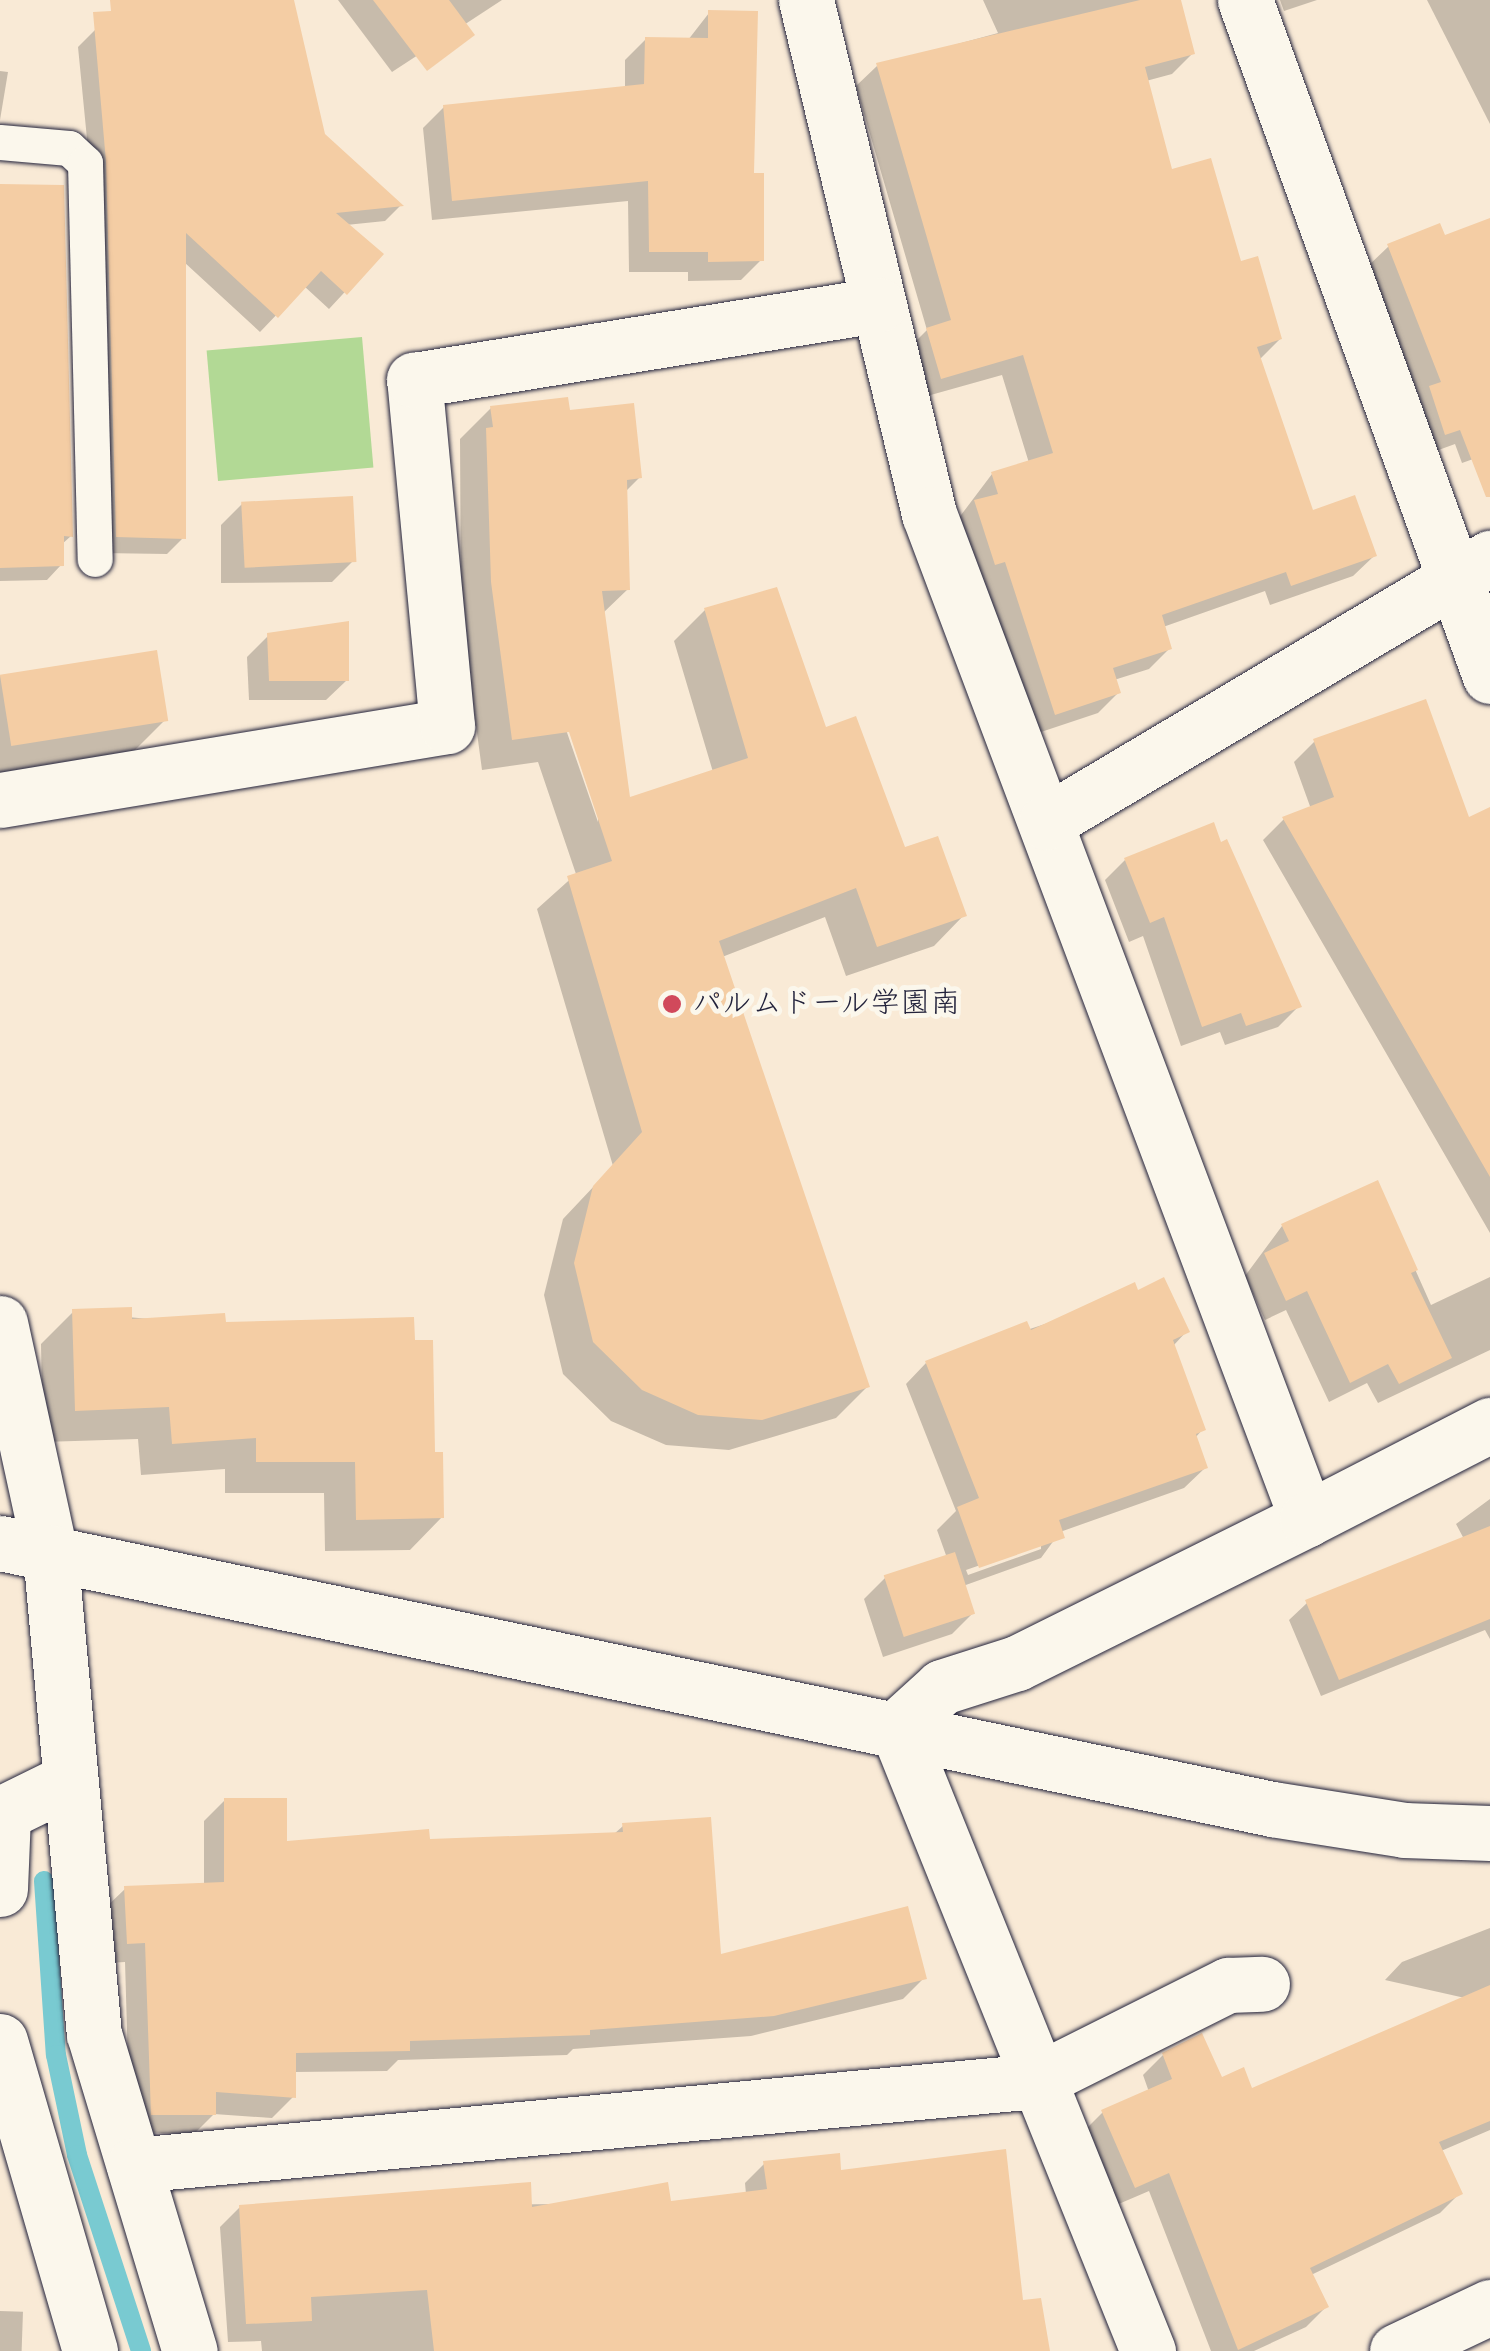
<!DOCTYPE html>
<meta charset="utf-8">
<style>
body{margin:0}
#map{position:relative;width:1490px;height:2351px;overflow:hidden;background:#f9ead6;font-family:Kalam,"Klee One",sans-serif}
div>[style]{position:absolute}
.green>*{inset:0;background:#b2d995;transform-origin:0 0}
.shadow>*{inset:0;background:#0003;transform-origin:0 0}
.stream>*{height:20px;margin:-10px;padding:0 10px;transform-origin:10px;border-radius:10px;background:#79cad1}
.building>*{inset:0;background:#f4cda4;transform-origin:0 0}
.roads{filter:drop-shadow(0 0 2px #22223b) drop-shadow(0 0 2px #22223b)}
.lane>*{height:35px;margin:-17.5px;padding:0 17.5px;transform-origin:17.5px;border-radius:17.5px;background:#fbf7ec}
.street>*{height:55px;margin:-27.5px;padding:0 27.5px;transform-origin:27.5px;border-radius:27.5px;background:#fbf7ec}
.secondary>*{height:55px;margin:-27.5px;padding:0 27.5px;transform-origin:27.5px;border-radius:27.5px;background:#fbf7ec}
.dots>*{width:28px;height:28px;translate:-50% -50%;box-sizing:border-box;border:5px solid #fbf7ec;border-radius:50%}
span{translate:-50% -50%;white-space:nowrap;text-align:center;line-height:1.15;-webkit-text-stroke:10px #fbf7ec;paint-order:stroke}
.poi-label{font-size:30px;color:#22223b}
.left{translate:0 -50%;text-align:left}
</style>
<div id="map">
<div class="green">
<div style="left:362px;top:337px;width:131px;height:156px;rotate:85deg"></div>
</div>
<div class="shadow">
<div style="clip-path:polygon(225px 0,292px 0,323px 136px,400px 206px,385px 221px,346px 225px,380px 254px,329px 309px,304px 286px,260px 332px,184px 262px,183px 538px,167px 554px,100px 553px,91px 180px,78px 47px,95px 30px)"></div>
<div style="clip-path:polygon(338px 0,502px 0,392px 72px)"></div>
<div style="clip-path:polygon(983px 0,1178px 0,1193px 53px,1172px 74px,1146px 81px,1170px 172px,1239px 264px,1280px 339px,1259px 360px,1312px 513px,1374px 556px,1353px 576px,1270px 605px,1265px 591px,1163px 627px,1170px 648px,1149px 669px,1114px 680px,1118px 693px,1098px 713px,1035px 734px,984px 582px,974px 585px,955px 523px,992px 474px,1029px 463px,1002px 375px,920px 398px,906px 351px,927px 330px,856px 86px,877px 66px,998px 33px)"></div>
<div style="clip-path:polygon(1280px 0,1317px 0,1284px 11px)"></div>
<div style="clip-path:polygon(1427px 0,1490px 0,1490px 124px)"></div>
<div style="clip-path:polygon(709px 13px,752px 176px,761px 260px,741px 280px,688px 281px,688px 272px,629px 272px,628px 201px,432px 220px,423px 128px,444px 107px,625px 89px,625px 60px,646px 39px,688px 40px)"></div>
<div style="clip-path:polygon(0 71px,8px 72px,0 120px)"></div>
<div style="clip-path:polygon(0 186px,71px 536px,61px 545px,61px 565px,47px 580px,0 581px)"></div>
<div style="clip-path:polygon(1389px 246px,1490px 340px,1490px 453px,1462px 463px,1455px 444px,1425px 455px,1409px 409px,1420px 399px,1368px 266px)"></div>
<div style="clip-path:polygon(evenodd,491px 408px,568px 413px,640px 477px,625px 492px,628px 589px,602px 614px,628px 800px,713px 772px,674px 641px,705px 610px,825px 730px,904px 851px,964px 915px,934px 946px,846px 976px,825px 917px,722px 957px,867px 1387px,836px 1418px,729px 1450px,666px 1445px,611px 1421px,563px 1374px,544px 1295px,563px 1219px,613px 1166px,537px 909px,576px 874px,538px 762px,482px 770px,461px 614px,460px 439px,491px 408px,568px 720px,598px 809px,598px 822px,563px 721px,568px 720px)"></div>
<div style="clip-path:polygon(242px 504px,353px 561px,332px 582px,221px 583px,221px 525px)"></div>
<div style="clip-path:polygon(268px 636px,347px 680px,326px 700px,249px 700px,247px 657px)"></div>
<div style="clip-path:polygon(0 675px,165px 720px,118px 767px,0 784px)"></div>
<div style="clip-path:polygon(1315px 741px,1490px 833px,1490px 1233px,1263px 840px,1284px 819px,1311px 809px,1294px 762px)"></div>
<div style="clip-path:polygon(1125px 860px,1299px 1006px,1278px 1027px,1225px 1045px,1220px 1032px,1181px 1046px,1143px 936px,1129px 942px,1105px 880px)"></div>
<div style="clip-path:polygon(1377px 1184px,1431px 1305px,1490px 1277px,1490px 1350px,1378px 1403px,1367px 1383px,1329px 1402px,1286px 1310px,1265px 1320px,1245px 1276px,1282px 1226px)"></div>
<div style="clip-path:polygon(evenodd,1137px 1294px,1187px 1331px,1173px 1346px,1203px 1429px,1195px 1438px,1205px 1468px,1184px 1488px,1060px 1532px,1041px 1558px,963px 1586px,972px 1614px,952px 1634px,883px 1657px,864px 1599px,885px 1578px,947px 1558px,937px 1530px,956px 1511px,906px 1384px,926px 1363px,1137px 1294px,1041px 1544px,1041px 1549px,968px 1575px,966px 1570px,1041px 1544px)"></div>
<div style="clip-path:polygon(73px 1312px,413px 1343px,442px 1517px,410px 1550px,325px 1551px,324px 1493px,225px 1493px,225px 1469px,141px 1475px,138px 1439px,43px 1442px,41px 1344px)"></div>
<div style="clip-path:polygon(1490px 1499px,1490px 1639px,1485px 1630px,1321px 1696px,1289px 1620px,1307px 1603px,1464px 1539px,1456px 1524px)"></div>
<div style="clip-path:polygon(225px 1800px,285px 1844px,614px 1834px,623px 1826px,718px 1957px,924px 1978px,903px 1999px,751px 2036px,573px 2049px,567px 2055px,398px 2060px,387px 2071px,294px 2072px,293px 2097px,272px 2118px,214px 2114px,193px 2135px,130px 2131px,125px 1962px,108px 1963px,104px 1909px,125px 1889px,204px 1886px,204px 1821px)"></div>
<div style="clip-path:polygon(1490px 1928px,1490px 2130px,1441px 2151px,1460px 2193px,1440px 2213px,1311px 2275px,1326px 2307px,1306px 2327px,1254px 2351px,1211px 2351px,1149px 2191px,1114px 2206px,1083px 2132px,1103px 2112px,1149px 2092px,1143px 2075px,1163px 2055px,1251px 2091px,1465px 1998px,1385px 1980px,1402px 1962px)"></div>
<div style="clip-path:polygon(764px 2164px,839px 2172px,1020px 2303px,1047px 2351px,262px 2351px,261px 2341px,228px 2342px,220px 2227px,240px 2207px,669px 2203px,746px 2194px,745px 2183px)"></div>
<div style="left:0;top:2311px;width:23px;height:40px;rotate:2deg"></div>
</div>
<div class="stream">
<div style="left:44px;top:1881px;width:174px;rotate:86.1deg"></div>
<div style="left:56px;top:2055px;width:102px;rotate:78.1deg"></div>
<div style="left:77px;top:2155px;width:206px;rotate:71.9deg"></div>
</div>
<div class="building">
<div style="clip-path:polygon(110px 0,294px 0,325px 134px,404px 206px,336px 213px,384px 254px,347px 295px,321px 271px,278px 318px,186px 233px,186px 539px,116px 537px,106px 162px,93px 12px,111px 11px)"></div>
<div style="clip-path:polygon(373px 0,449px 0,475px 35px,427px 71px)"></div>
<div style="clip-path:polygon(1140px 0,1181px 0,1195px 54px,1145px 67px,1172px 169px,1211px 158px,1241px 261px,1258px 256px,1282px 339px,1257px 347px,1313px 510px,1355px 495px,1377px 556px,1291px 586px,1286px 572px,1162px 615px,1172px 649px,1113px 668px,1121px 693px,1055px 715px,1005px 562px,995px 565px,974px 500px,998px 494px,991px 472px,1053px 453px,1023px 355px,941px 379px,926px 328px,951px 320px,876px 63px)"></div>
<div style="clip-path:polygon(708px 10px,758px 11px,754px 173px,764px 173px,764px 261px,708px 262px,708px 252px,649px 252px,648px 181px,452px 201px,443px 105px,644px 84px,645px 37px,708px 38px)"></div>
<div style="clip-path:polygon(0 184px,64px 185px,73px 537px,64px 536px,64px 566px,0 568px)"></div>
<div style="clip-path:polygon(1490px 218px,1490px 497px,1486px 497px,1460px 430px,1445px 435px,1429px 386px,1441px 382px,1387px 244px,1440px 223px,1445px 235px)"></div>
<div style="clip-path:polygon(568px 397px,570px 410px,634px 403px,642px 478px,627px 480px,630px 590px,602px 591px,630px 797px,748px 758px,704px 608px,777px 587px,826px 727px,856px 716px,905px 847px,938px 836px,967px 916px,877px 947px,856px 888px,719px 941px,870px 1387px,762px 1420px,698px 1415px,642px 1390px,593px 1342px,574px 1263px,593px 1186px,642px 1132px,567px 876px,612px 861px,569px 732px,512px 740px,491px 582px,486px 428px,493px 427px,490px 406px)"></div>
<div style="left:353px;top:496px;width:66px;height:112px;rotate:87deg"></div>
<div style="clip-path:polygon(349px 621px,349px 681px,269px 681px,267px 633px)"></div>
<div style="left:157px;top:650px;width:72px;height:159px;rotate:81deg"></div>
<div style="clip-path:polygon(1426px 699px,1469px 817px,1490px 807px,1490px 1177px,1282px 817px,1334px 797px,1313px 739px)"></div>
<div style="clip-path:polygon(1214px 822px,1221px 842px,1227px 839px,1302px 1007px,1246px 1026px,1241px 1013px,1202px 1027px,1164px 917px,1150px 923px,1124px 858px)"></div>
<div style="clip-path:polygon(1378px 1180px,1418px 1270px,1411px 1273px,1452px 1358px,1399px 1384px,1388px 1364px,1350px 1383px,1307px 1291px,1286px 1301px,1264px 1253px,1289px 1241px,1281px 1224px)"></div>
<div style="clip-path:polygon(1164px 1277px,1190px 1332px,1173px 1340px,1206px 1430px,1196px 1434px,1208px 1468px,1059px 1520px,1065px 1538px,979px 1568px,957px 1507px,979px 1498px,925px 1361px,1027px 1321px,1031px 1330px,1135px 1282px,1138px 1290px)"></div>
<div style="clip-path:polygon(132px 1307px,132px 1319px,225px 1313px,226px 1322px,414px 1317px,415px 1340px,433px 1340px,435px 1452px,443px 1452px,444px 1518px,356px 1520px,355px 1462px,256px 1462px,256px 1438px,172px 1444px,169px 1407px,75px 1411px,72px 1309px)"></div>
<div style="clip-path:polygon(1490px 1526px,1490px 1619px,1339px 1680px,1305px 1600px)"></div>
<div style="left:955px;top:1552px;width:65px;height:75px;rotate:72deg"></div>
<div style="clip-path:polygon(224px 1798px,287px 1798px,287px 1841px,429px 1829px,430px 1839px,623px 1832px,622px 1823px,711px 1817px,721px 1954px,908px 1906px,927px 1979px,774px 2016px,590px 2030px,590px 2035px,410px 2041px,410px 2051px,296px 2053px,296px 2098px,216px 2092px,216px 2115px,151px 2115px,145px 1943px,127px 1944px,124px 1886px,224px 1882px)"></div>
<div style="clip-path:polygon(1490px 1985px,1490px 2121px,1439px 2142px,1463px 2194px,1310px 2268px,1329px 2307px,1238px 2350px,1169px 2173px,1135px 2188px,1101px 2110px,1172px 2079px,1162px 2053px,1202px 2033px,1222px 2077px,1244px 2067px,1252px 2088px)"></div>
<div style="clip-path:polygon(1006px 2149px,1023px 2300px,1041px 2298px,1050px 2351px,434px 2351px,427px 2290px,311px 2297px,312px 2321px,246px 2324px,239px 2205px,531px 2182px,532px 2207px,668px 2182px,671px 2201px,767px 2189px,763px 2161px,840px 2153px,841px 2170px)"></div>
</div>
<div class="roads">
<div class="lane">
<div style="left:0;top:142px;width:69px;rotate:5deg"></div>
<div style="left:69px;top:148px;width:22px;rotate:43deg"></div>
<div style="left:85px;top:163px;width:396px;rotate:88.6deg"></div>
</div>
<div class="street">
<div style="left:806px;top:0;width:529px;rotate:76.54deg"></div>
<div style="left:929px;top:514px;width:1074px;rotate:69.39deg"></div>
<div style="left:1307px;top:1519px;width:324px;rotate:153.6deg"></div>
<div style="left:1017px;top:1663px;width:79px;rotate:162.3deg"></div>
<div style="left:942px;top:1687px;width:61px;rotate:137.7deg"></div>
<div style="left:897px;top:1728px;width:672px;rotate:68.06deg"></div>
<div style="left:1245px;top:0;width:719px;rotate:70.08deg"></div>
<div style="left:0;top:800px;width:453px;rotate:-9.4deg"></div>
<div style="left:447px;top:726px;width:348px;rotate:-95.4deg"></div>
<div style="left:414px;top:380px;width:470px;rotate:-9.2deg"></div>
<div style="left:1046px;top:822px;width:517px;rotate:-30.74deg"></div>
<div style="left:0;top:1323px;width:234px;rotate:77.7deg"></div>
<div style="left:50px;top:1552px;width:484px;rotate:84.8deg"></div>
<div style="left:94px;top:2034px;width:331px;rotate:73.2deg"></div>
<div style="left:1307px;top:1519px;width:206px;rotate:-27.2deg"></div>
<div style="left:0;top:1889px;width:76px;rotate:-87.7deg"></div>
<div style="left:3px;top:1813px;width:72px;rotate:-26.2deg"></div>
<div style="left:0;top:2041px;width:323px;rotate:73.8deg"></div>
<div style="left:134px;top:2165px;width:906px;rotate:-5.32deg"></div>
<div style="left:1036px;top:2081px;width:215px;rotate:-26.6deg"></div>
<div style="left:1228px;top:1985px;width:34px;rotate:-2deg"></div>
<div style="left:1397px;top:2351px;width:103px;rotate:-25.3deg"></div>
</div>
<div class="secondary">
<div style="left:0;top:1543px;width:1300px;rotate:11.81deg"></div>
<div style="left:1272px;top:1809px;width:134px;rotate:9deg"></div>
<div style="left:1404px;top:1830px;width:86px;rotate:2deg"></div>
</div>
</div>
<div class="dots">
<div style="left:672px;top:1004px;background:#d1495b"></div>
</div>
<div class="poi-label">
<span class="left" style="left:692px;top:1004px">パルムドール学園南</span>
</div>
</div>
